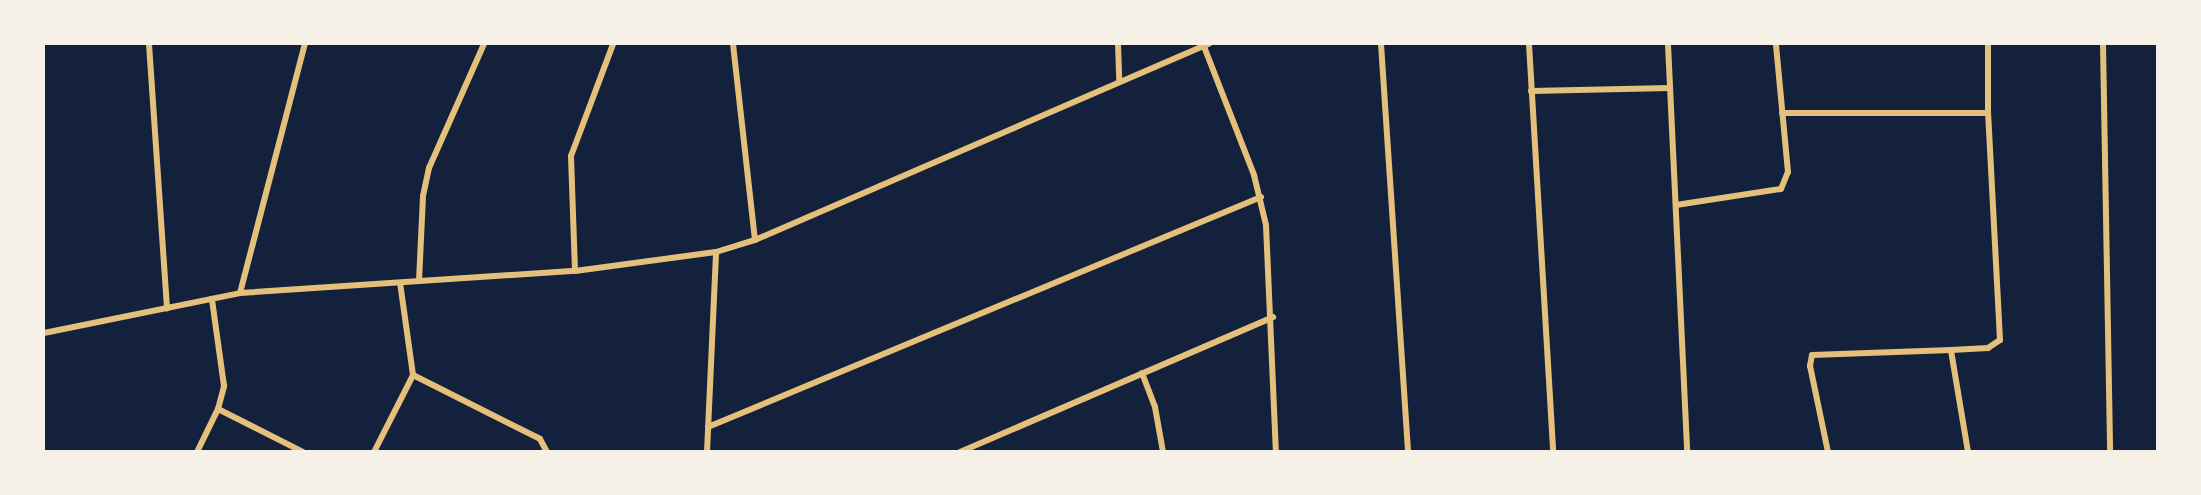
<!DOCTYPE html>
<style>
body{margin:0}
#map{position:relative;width:2201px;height:495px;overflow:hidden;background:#14213d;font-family:"Source Sans 3",sans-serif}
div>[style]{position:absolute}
.minor>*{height:6px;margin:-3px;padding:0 3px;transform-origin:3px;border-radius:3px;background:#e5c07b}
span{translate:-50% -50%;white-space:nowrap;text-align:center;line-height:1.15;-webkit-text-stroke:5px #f6f1e7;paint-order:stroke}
.frame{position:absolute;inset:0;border:45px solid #f6f1e7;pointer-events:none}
</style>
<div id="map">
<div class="minor">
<div style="left:149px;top:44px;width:265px;rotate:86.1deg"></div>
<div style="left:733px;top:44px;width:197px;rotate:83.6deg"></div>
<div style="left:1118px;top:44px;width:36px;rotate:88deg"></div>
<div style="left:1203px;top:44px;width:141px;rotate:68.7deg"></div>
<div style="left:1254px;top:175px;width:51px;rotate:76.5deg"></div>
<div style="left:1266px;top:225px;width:227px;rotate:87.5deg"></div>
<div style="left:1381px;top:44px;width:409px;rotate:86.2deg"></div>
<div style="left:1529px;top:44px;width:409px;rotate:86.6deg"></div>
<div style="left:1668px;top:44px;width:408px;rotate:87.3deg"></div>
<div style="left:2103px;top:44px;width:408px;rotate:89deg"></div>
<div style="left:1531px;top:91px;width:139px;rotate:-1.2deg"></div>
<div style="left:1782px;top:113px;width:206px"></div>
<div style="left:1676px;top:205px;width:106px;rotate:-8.7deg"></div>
<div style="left:1781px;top:189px;width:18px;rotate:-68deg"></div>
<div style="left:1788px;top:172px;width:129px;rotate:-95.4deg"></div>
<div style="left:575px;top:271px;width:115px;rotate:-92deg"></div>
<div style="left:571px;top:156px;width:120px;rotate:-69.4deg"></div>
<div style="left:419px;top:281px;width:85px;rotate:-87.3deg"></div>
<div style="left:423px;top:196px;width:29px;rotate:-78deg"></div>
<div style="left:429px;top:168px;width:136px;rotate:-66.1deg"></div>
<div style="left:240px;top:293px;width:257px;rotate:-75.4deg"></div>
<div style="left:44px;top:333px;width:200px;rotate:-11.5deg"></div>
<div style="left:240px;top:293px;width:336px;rotate:-3.8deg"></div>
<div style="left:575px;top:271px;width:142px;rotate:-7.7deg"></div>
<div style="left:716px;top:252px;width:41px;rotate:-17.1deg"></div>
<div style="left:755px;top:240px;width:495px;rotate:-23.4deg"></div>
<div style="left:1142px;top:373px;width:36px;rotate:69deg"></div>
<div style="left:1155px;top:407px;width:46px;rotate:79.9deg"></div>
<div style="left:413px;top:375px;width:142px;rotate:26.7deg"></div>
<div style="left:540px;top:439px;width:15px;rotate:62deg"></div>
<div style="left:218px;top:409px;width:95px;rotate:26.8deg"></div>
<div style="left:708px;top:427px;width:599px;rotate:-22.58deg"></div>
<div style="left:197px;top:452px;width:48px;rotate:-64deg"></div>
<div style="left:218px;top:409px;width:24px;rotate:-75deg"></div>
<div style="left:224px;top:386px;width:88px;rotate:-97.9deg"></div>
<div style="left:374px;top:452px;width:86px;rotate:-63.1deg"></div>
<div style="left:413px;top:375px;width:93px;rotate:-98deg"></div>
<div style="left:707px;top:452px;width:200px;rotate:-87.4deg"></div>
<div style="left:960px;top:452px;width:341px;rotate:-23.3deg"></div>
<div style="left:1828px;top:452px;width:88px;rotate:-101.8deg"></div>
<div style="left:1810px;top:366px;width:11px;rotate:-80deg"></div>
<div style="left:1812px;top:355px;width:139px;rotate:-2.1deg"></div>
<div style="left:1968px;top:452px;width:103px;rotate:-99.5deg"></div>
<div style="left:1951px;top:350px;width:37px;rotate:-3deg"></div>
<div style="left:1988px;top:348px;width:14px;rotate:-34deg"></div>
<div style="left:2000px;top:340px;width:227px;rotate:-93deg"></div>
<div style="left:1988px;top:113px;width:69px;rotate:-90deg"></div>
</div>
<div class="frame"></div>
</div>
